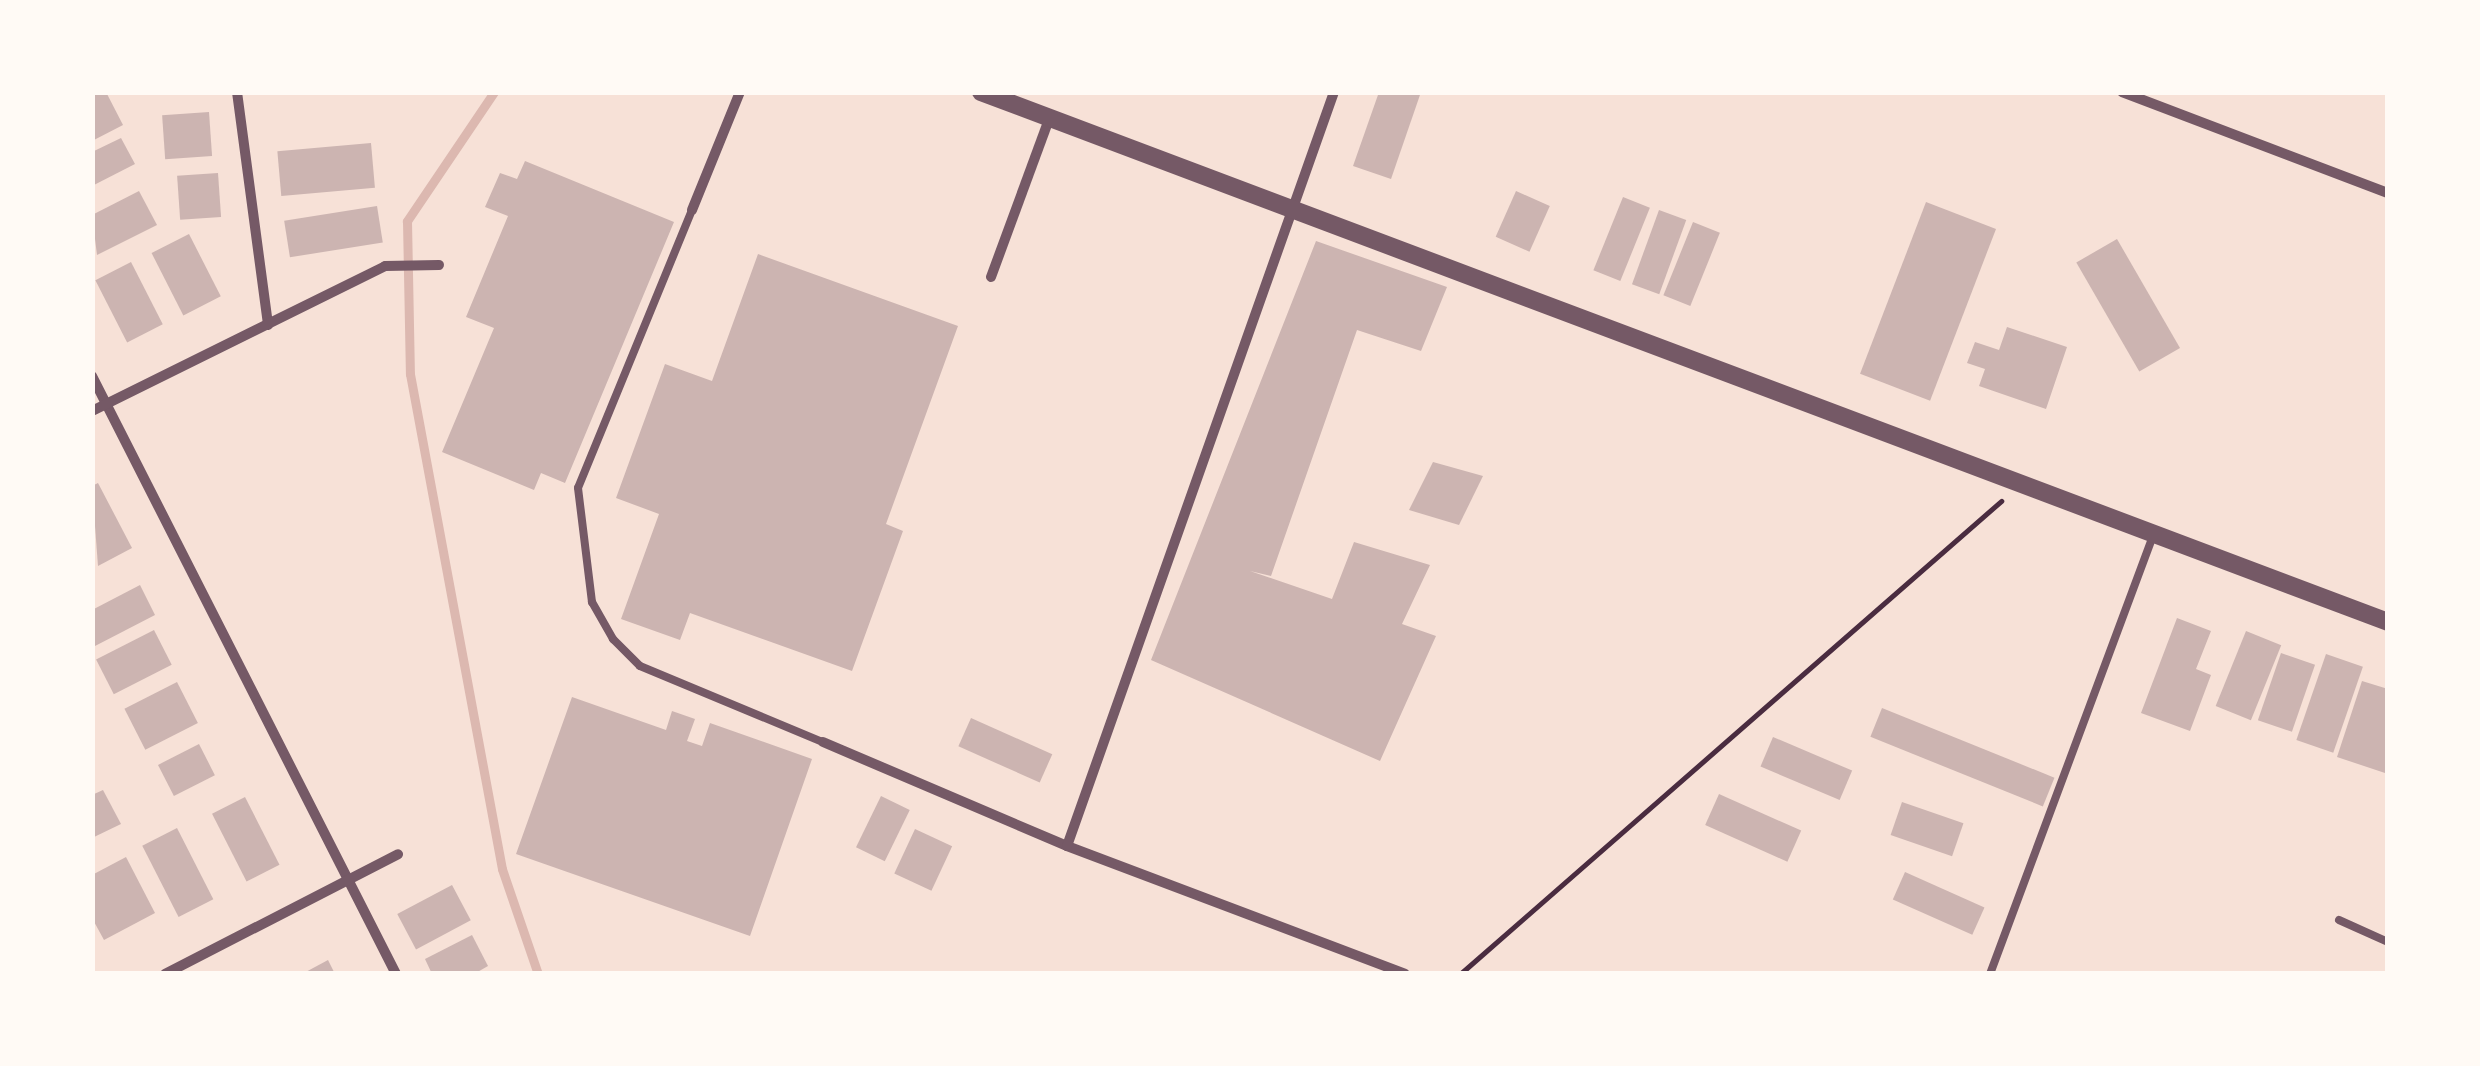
<!DOCTYPE html>
<style>
body{margin:0}
#map{position:relative;width:2480px;height:1066px;overflow:hidden;background:#f7e1d7;font-family:"Alegreya Sans",sans-serif}
div>[style]{position:absolute}
.stream>*{height:9px;margin:-4.5px;padding:0 4.5px;transform-origin:4.5px;border-radius:4.5px;background:#dcb8b0}
.building>*{inset:0;background:#ccb4b1;transform-origin:0 0}
.path>*{height:5px;margin:-2.5px;padding:0 2.5px;transform-origin:2.5px;border-radius:2.5px;background:#4a2c40}
.service>*{height:8px;margin:-4px;padding:0 4px;transform-origin:4px;border-radius:4px;background:#755966}
.minor>*{height:10px;margin:-5px;padding:0 5px;transform-origin:5px;border-radius:5px;background:#755966}
.tertiary>*{height:18px;margin:-9px;padding:0 9px;transform-origin:9px;border-radius:9px;background:#755966}
span{translate:-50% -50%;white-space:nowrap;text-align:center;line-height:1.15;-webkit-text-stroke:9px #fffaf5;paint-order:stroke}
.frame{position:absolute;inset:0;border:95px solid #fffaf5;pointer-events:none}
</style>
<div id="map">
<div class="stream">
<div style="left:494px;top:92px;width:156px;rotate:124deg"></div>
<div style="left:407px;top:221px;width:153px;rotate:88.9deg"></div>
<div style="left:410px;top:374px;width:503px;rotate:79.47deg"></div>
<div style="left:502px;top:869px;width:111px;rotate:71.1deg"></div>
</div>
<div class="building">
<div style="clip-path:polygon(92px 92px,106px 92px,123px 125px,92px 141px)"></div>
<div style="clip-path:polygon(1379px 92px,1421px 92px,1391px 179px,1353px 166px)"></div>
<div style="left:209px;top:112px;width:44px;height:47px;rotate:86deg"></div>
<div style="clip-path:polygon(121px 138px,135px 164px,92px 186px,92px 152px)"></div>
<div style="left:371px;top:143px;width:45px;height:94px;rotate:85deg"></div>
<div style="clip-path:polygon(525px 161px,674px 222px,565px 483px,541px 473px,534px 490px,442px 452px,494px 328px,466px 317px,508px 216px,485px 207px,500px 173px,517px 179px)"></div>
<div style="left:218px;top:173px;width:44px;height:41px;rotate:86deg"></div>
<div style="clip-path:polygon(139px 191px,157px 225px,97px 255px,92px 215px)"></div>
<div style="left:1516px;top:191px;width:37px;height:50px;rotate:24deg"></div>
<div style="left:1623px;top:197px;width:29px;height:79px;rotate:22deg"></div>
<div style="left:1926px;top:202px;width:75px;height:184px;rotate:21deg"></div>
<div style="left:377px;top:206px;width:37px;height:94px;rotate:81deg"></div>
<div style="left:1659px;top:210px;width:29px;height:79px;rotate:20deg"></div>
<div style="left:1693px;top:222px;width:29px;height:79px;rotate:22deg"></div>
<div style="left:189px;top:234px;width:70px;height:42px;rotate:63deg"></div>
<div style="left:2117px;top:239px;width:126px;height:47px;rotate:60deg"></div>
<div style="clip-path:polygon(1316px 241px,1447px 287px,1421px 351px,1357px 330px,1271px 576px,1250px 571px,1332px 599px,1354px 542px,1430px 565px,1402px 624px,1436px 636px,1380px 761px,1151px 660px)"></div>
<div style="clip-path:polygon(758px 254px,958px 326px,886px 524px,903px 531px,852px 671px,690px 613px,680px 640px,621px 619px,659px 514px,616px 498px,665px 364px,712px 381px)"></div>
<div style="left:131px;top:262px;width:70px;height:40px;rotate:63deg"></div>
<div style="clip-path:polygon(2007px 327px,2067px 347px,2046px 409px,1979px 386px,1985px 369px,1967px 363px,1975px 342px,1999px 350px)"></div>
<div style="clip-path:polygon(1433px 462px,1483px 476px,1459px 525px,1409px 510px)"></div>
<div style="clip-path:polygon(98px 483px,132px 548px,98px 566px,92px 486px)"></div>
<div style="clip-path:polygon(140px 585px,155px 615px,95px 646px,92px 610px)"></div>
<div style="clip-path:polygon(2177px 618px,2211px 631px,2196px 669px,2211px 675px,2190px 731px,2141px 713px)"></div>
<div style="left:154px;top:630px;width:39px;height:65px;rotate:63deg"></div>
<div style="left:2246px;top:631px;width:38px;height:81px;rotate:22deg"></div>
<div style="left:2281px;top:653px;width:36px;height:71px;rotate:19deg"></div>
<div style="left:2326px;top:654px;width:39px;height:91px;rotate:19deg"></div>
<div style="clip-path:polygon(2362px 681px,2388px 689px,2388px 774px,2337px 757px)"></div>
<div style="left:177px;top:682px;width:46px;height:59px;rotate:63deg"></div>
<div style="clip-path:polygon(572px 697px,666px 730px,672px 711px,695px 719px,687px 741px,702px 746px,710px 723px,812px 759px,750px 936px,516px 854px)"></div>
<div style="left:1882px;top:708px;width:186px;height:31px;rotate:22deg"></div>
<div style="left:971px;top:718px;width:89px;height:31px;rotate:24deg"></div>
<div style="left:1773px;top:737px;width:86px;height:32px;rotate:23deg"></div>
<div style="left:199px;top:744px;width:35px;height:46px;rotate:63deg"></div>
<div style="clip-path:polygon(103px 790px,121px 824px,92px 838px,92px 795px)"></div>
<div style="left:1719px;top:794px;width:90px;height:34px;rotate:24deg"></div>
<div style="left:881px;top:796px;width:32px;height:57px;rotate:26deg"></div>
<div style="left:245px;top:797px;width:76px;height:37px;rotate:63deg"></div>
<div style="left:1902px;top:802px;width:65px;height:35px;rotate:19deg"></div>
<div style="left:177px;top:828px;width:80px;height:39px;rotate:63deg"></div>
<div style="left:915px;top:829px;width:41px;height:49px;rotate:25deg"></div>
<div style="clip-path:polygon(126px 857px,155px 913px,104px 940px,92px 918px,92px 875px)"></div>
<div style="left:1905px;top:872px;width:87px;height:30px;rotate:24deg"></div>
<div style="left:452px;top:885px;width:40px;height:62px;rotate:62deg"></div>
<div style="clip-path:polygon(472px 935px,488px 966px,474px 974px,432px 974px,425px 959px)"></div>
<div style="clip-path:polygon(328px 960px,335px 974px,302px 974px)"></div>
</div>
<div class="path">
<div style="left:1460px;top:974px;width:719px;rotate:-41.16deg"></div>
</div>
<div class="service">
<div style="left:692px;top:210px;width:300px;rotate:112.3deg"></div>
<div style="left:578px;top:488px;width:115px;rotate:83deg"></div>
<div style="left:592px;top:602px;width:43px;rotate:60.4deg"></div>
<div style="left:613px;top:639px;width:38px;rotate:45deg"></div>
<div style="left:640px;top:666px;width:198px;rotate:22.6deg"></div>
<div style="left:2339px;top:920px;width:54px;rotate:24.2deg"></div>
<div style="left:1990px;top:974px;width:467px;rotate:-69.6deg"></div>
</div>
<div class="minor">
<div style="left:237px;top:92px;width:235px;rotate:82.4deg"></div>
<div style="left:2122px;top:92px;width:285px;rotate:20.8deg"></div>
<div style="left:692px;top:210px;width:127px;rotate:-67.9deg"></div>
<div style="left:991px;top:277px;width:168px;rotate:-69.8deg"></div>
<div style="left:92px;top:376px;width:671px;rotate:63.05deg"></div>
<div style="left:92px;top:411px;width:327px;rotate:-26.3deg"></div>
<div style="left:385px;top:266px;width:54px;rotate:-1.1deg"></div>
<div style="left:823px;top:742px;width:265px;rotate:23.1deg"></div>
<div style="left:1067px;top:846px;width:361px;rotate:20.7deg"></div>
<div style="left:1067px;top:846px;width:800px;rotate:-70.5deg"></div>
<div style="left:165px;top:974px;width:262px;rotate:-27.2deg"></div>
</div>
<div class="tertiary">
<div style="left:981px;top:92px;width:1504px;rotate:20.64deg"></div>
</div>
<div class="frame"></div>
</div>
